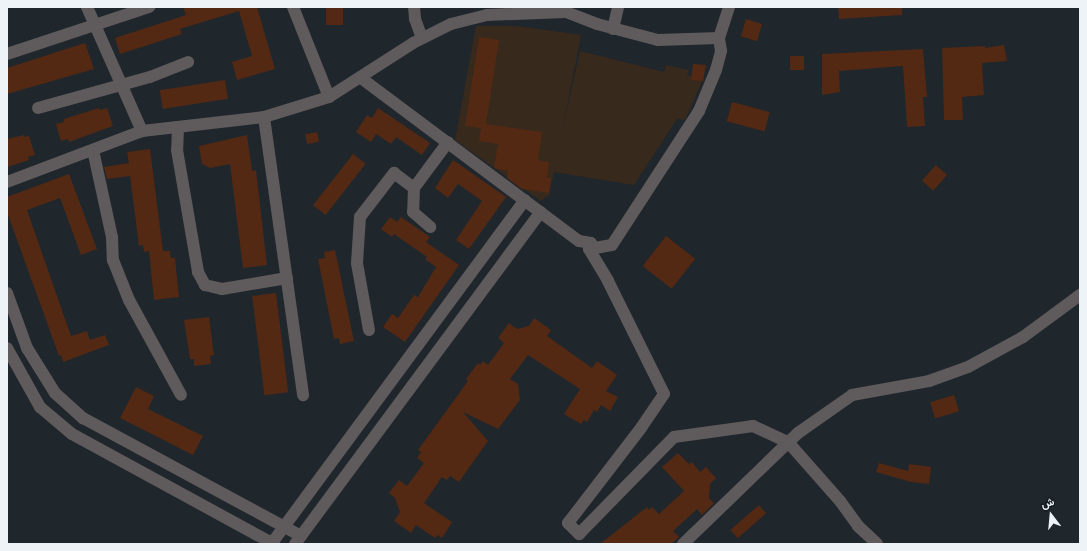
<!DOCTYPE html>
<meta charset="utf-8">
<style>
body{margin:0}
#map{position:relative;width:1087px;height:551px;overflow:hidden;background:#1f262c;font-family:"Nunito Sans",Vazirmatn,sans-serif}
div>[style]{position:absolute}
.education>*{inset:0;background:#38291d}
.building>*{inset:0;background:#532914;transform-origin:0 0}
.minor>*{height:12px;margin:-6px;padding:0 6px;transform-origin:6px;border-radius:6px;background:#5f5a5b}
span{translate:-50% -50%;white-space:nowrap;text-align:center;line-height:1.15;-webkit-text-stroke:3px #161c22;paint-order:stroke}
.frame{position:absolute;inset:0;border:8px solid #eef3f7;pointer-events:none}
.north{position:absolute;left:1031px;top:495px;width:40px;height:40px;-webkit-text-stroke:3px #161c22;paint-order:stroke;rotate:344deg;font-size:11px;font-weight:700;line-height:16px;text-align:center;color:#eef3f7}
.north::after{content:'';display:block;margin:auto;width:14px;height:18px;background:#eef3f7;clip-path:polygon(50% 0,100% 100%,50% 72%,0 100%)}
</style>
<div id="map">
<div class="education">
<div style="clip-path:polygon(476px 26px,516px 26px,581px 35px,562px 132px,580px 51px,664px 72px,666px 65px,689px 70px,687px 75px,703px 79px,685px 120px,677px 119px,634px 185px,554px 172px,549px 195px,541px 201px,455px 140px)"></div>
</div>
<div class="building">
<div style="clip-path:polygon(183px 7px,257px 7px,275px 69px,237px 80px,232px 62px,252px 56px,239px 11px,180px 29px,182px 34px,120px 54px,115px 38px,186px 15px)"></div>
<div style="left:326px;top:7px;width:17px;height:18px"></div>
<div style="clip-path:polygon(838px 7px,902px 7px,902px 15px,839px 19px)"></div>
<div style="left:746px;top:19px;width:17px;height:18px;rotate:17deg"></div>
<div style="clip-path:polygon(479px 37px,499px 40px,486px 124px,542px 132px,538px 160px,549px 162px,547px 178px,551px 178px,549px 193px,522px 189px,507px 178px,508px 171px,494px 168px,498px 144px,479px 141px,481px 128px,465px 126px)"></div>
<div style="clip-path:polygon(85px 43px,94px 69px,7px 94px,7px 68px)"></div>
<div style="clip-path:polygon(1004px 45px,1007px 61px,982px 63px,984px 95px,962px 97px,963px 120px,944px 120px,942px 48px,985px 46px,985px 48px)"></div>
<div style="clip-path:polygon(923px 49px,927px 97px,923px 97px,925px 126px,907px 127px,903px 66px,839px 71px,840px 92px,822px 95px,822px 54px)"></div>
<div style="left:790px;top:56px;width:14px;height:14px"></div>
<div style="clip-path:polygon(693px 64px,706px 65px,703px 81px,691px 80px)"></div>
<div style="left:225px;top:80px;width:19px;height:66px;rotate:81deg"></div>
<div style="left:732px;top:102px;width:39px;height:20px;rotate:15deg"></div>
<div style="clip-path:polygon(99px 108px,100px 110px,107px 108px,113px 126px,69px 142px,68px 139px,61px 141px,56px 124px,64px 122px,64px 119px)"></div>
<div style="clip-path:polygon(378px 108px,430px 143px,422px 155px,396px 137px,391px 144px,376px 134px,371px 142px,356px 132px,367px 115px,372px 118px)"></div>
<div style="left:317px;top:132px;width:10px;height:12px;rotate:79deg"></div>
<div style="clip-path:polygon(24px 135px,24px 137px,29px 136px,35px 155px,28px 157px,29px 160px,7px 167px,7px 139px)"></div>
<div style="clip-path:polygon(247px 135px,252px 171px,256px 170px,267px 265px,243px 268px,230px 164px,210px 168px,202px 164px,199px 146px)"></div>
<div style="clip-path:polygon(150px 149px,163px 251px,170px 251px,171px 258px,175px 258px,179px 297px,154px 300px,149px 251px,144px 252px,143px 245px,139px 246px,130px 176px,107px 179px,104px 167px,129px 163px,127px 152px)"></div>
<div style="left:353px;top:154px;width:16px;height:65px;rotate:38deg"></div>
<div style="clip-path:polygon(453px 160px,506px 197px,469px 249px,456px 240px,482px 201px,458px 184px,448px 198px,435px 188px)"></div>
<div style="left:936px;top:165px;width:15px;height:21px;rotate:42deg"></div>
<div style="clip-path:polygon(69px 174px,97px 249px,81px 255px,60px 198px,27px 210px,71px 336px,87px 331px,90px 340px,105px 335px,109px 345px,63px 362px,61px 355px,59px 356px,7px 212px,7px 197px)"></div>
<div style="clip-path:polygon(390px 217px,397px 222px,401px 217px,430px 237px,426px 242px,459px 265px,405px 342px,383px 327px,392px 314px,398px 318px,414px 295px,418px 297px,436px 267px,425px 259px,427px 257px,394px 234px,392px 237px,381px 229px)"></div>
<div style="left:666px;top:236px;width:37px;height:38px;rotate:38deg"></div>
<div style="clip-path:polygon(335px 250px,354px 341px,340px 344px,339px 338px,334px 339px,318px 259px,325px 258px,324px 252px)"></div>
<div style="left:276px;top:293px;width:100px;height:24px;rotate:83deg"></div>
<div style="clip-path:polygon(209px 317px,214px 355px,210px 356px,211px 364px,194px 366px,194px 359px,190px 359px,184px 320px)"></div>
<div style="clip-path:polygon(534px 318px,551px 330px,547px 336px,592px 368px,597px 361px,617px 375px,606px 391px,618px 397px,610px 411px,601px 405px,597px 412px,594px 410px,587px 422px,584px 420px,581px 424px,564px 414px,580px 389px,528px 355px,510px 379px,518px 384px,520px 400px,498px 429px,463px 412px,488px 441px,459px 482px,450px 476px,447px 480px,442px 477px,424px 503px,452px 522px,442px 538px,438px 535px,435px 538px,416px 525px,411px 533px,394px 521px,400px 512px,395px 498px,389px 493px,399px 480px,407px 486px,424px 463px,417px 458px,421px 452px,418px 450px,468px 381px,466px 379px,478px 363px,480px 365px,483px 361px,488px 365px,504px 343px,498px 338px,509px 323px,517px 329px,529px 326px)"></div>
<div style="clip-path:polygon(136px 387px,154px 396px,148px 409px,203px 436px,193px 455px,120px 418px)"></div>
<div style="left:954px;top:395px;width:17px;height:25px;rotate:73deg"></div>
<div style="clip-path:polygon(678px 453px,689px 464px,692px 462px,700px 472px,706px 467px,716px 478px,710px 484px,709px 498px,714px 503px,702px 515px,697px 509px,673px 531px,679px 537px,671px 544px,600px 544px,647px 507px,649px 510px,652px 507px,659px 514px,684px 491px,662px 467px)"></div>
<div style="clip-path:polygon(879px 463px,908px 471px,909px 464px,931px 467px,929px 484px,911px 482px,876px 472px)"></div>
<div style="left:759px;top:505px;width:11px;height:38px;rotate:49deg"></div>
</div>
<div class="minor">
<div style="left:87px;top:7px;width:136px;rotate:66.1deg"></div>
<div style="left:293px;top:7px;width:97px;rotate:68.2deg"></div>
<div style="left:414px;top:7px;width:12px;rotate:85deg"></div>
<div style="left:415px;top:19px;width:20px;rotate:70deg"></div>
<div style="left:613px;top:29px;width:23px;rotate:-77deg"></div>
<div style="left:7px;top:54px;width:150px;rotate:-18.3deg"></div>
<div style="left:361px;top:78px;width:272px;rotate:36.8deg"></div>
<div style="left:579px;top:241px;width:12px;rotate:9deg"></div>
<div style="left:591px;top:243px;width:6px;rotate:108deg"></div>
<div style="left:589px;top:249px;width:23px;rotate:-10deg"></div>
<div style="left:612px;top:245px;width:160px;rotate:-57deg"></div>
<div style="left:699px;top:111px;width:44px;rotate:-67.5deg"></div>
<div style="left:716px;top:70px;width:20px;rotate:-75deg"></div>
<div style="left:721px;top:51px;width:13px;rotate:-99deg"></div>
<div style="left:38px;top:108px;width:116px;rotate:-15.5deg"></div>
<div style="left:150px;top:77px;width:41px;rotate:-21.5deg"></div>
<div style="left:264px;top:117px;width:281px;rotate:82deg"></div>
<div style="left:178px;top:127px;width:23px;rotate:92deg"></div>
<div style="left:177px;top:150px;width:124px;rotate:80.2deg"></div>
<div style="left:198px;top:272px;width:15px;rotate:62deg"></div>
<div style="left:205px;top:285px;width:17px;rotate:13deg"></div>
<div style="left:222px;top:289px;width:66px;rotate:-9.6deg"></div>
<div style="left:93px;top:150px;width:89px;rotate:77.7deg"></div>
<div style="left:112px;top:237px;width:23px;rotate:88deg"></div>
<div style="left:113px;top:260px;width:43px;rotate:68.2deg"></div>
<div style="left:129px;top:300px;width:108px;rotate:61.3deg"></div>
<div style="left:7px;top:182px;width:144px;rotate:-20.7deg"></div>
<div style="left:142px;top:131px;width:123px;rotate:-6.5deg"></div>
<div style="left:264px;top:117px;width:68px;rotate:-17.1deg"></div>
<div style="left:329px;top:97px;width:100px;rotate:-32.7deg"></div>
<div style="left:413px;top:43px;width:42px;rotate:-26.6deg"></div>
<div style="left:451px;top:24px;width:37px;rotate:-14deg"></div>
<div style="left:487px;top:15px;width:79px;rotate:-2.2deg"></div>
<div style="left:566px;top:12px;width:33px;rotate:21deg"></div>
<div style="left:597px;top:24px;width:63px;rotate:14.7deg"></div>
<div style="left:658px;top:40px;width:61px;rotate:-1.9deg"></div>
<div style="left:719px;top:38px;width:33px;rotate:-72deg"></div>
<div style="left:414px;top:188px;width:24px;rotate:92deg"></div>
<div style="left:413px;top:212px;width:23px;rotate:41deg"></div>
<div style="left:589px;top:249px;width:37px;rotate:59deg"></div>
<div style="left:608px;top:281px;width:126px;rotate:63.6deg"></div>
<div style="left:664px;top:394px;width:41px;rotate:124.1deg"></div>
<div style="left:641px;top:428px;width:120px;rotate:127.5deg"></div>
<div style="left:568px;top:523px;width:16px;rotate:45deg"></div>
<div style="left:579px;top:534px;width:136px;rotate:-45.6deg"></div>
<div style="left:674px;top:437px;width:80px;rotate:-7.9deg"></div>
<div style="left:753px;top:426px;width:38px;rotate:25deg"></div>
<div style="left:788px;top:442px;width:79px;rotate:48.6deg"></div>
<div style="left:840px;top:501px;width:31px;rotate:54deg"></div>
<div style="left:858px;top:526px;width:26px;rotate:43deg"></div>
<div style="left:7px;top:293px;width:59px;rotate:70deg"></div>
<div style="left:27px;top:348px;width:53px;rotate:58.1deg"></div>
<div style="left:55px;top:393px;width:38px;rotate:42deg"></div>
<div style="left:83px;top:418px;width:248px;rotate:28.4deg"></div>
<div style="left:369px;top:330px;width:68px;rotate:-100.2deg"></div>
<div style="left:357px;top:263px;width:46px;rotate:-86.3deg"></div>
<div style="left:360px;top:217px;width:56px;rotate:-52.3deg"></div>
<div style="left:394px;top:173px;width:25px;rotate:37deg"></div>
<div style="left:414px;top:188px;width:57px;rotate:-53.5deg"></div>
<div style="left:7px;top:348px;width:68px;rotate:60.8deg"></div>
<div style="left:40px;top:407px;width:42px;rotate:40.2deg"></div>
<div style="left:72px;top:434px;width:230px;rotate:28.6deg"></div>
<div style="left:272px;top:543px;width:426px;rotate:-53.6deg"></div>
<div style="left:295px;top:544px;width:413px;rotate:-53.5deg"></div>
<div style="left:683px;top:544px;width:160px;rotate:-44deg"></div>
<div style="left:798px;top:433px;width:66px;rotate:-35.1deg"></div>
<div style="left:852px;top:395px;width:78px;rotate:-10.3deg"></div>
<div style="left:929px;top:381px;width:41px;rotate:-19.7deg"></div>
<div style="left:968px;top:367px;width:63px;rotate:-28.6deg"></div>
<div style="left:1023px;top:337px;width:71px;rotate:-36.4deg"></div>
</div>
<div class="frame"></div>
<div class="north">ش</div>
</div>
